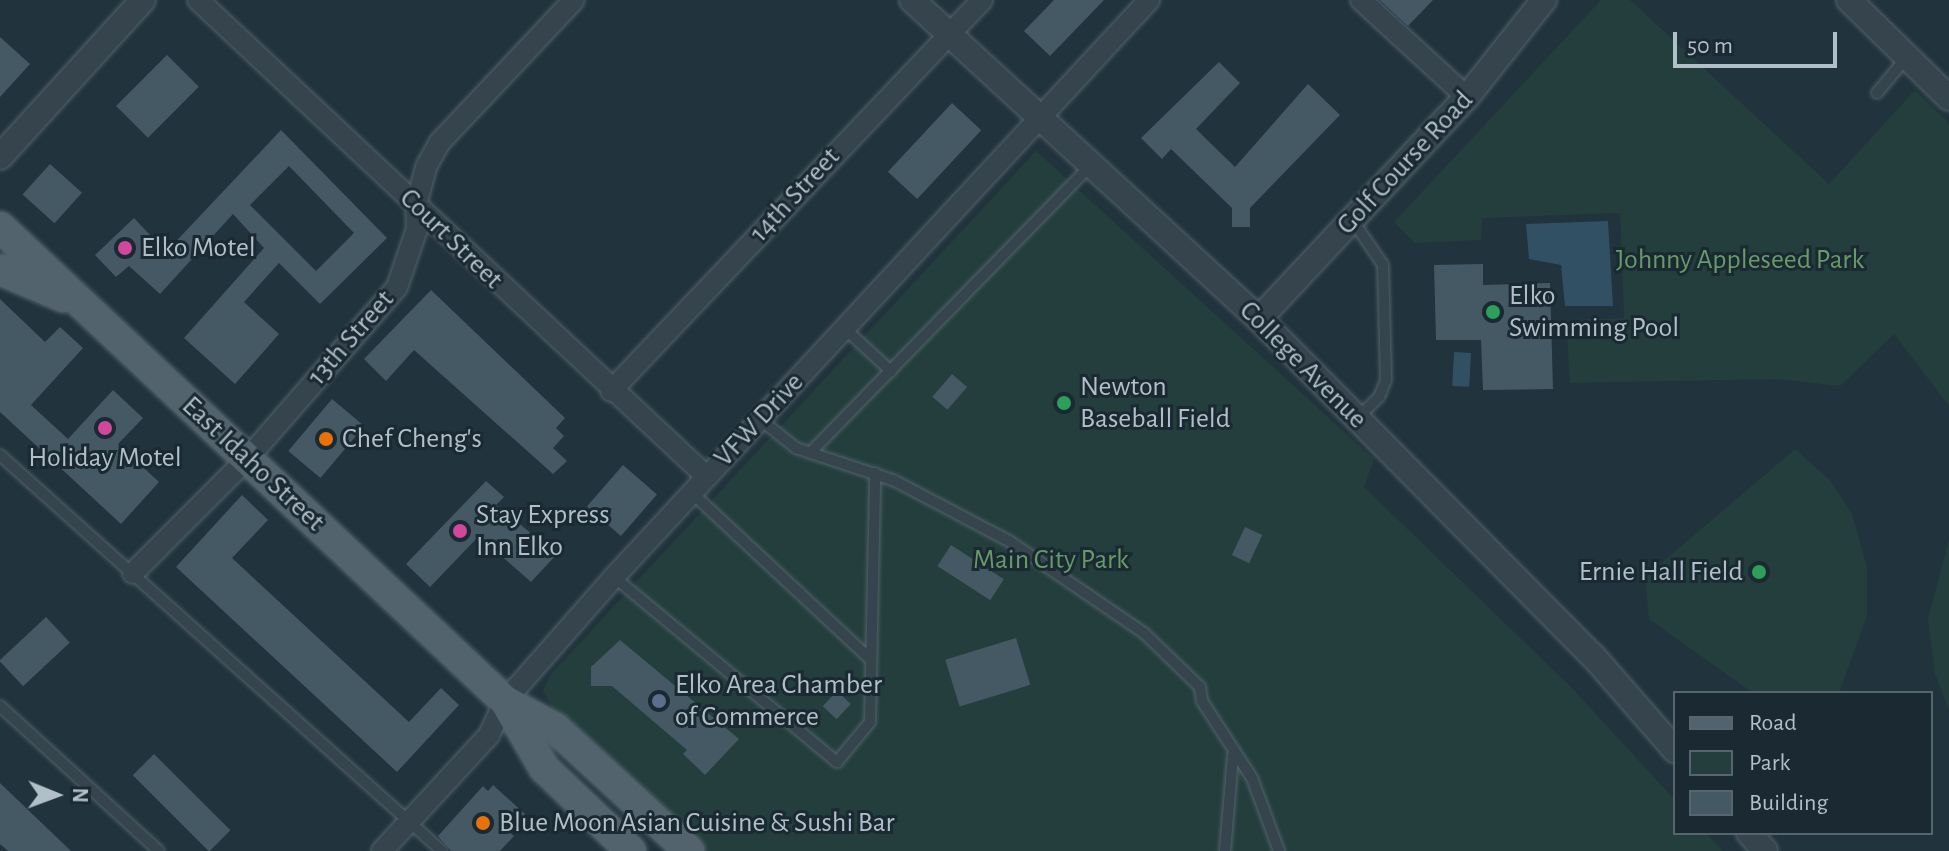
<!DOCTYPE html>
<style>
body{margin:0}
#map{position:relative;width:1949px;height:851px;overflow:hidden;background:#21333d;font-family:"Alegreya Sans",sans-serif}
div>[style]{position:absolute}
.green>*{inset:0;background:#233e3c}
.water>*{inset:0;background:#325064;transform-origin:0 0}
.building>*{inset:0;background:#455964;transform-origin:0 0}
.roads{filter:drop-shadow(0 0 2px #53626b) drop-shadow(0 0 2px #53626b)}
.service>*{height:10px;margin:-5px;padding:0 5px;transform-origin:5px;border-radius:5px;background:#35444d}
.minor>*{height:20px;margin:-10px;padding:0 10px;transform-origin:10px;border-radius:10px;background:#35444d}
.tertiary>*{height:24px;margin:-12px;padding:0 12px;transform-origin:12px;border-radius:12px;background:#35444d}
.primary>*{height:30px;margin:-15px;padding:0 15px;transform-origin:15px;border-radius:15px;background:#53636d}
.dots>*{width:22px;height:22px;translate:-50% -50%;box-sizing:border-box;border:4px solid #1a2932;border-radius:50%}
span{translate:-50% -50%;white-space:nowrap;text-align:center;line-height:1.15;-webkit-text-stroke:6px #1a2932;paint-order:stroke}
.street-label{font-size:28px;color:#b1bfc9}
.poi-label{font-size:28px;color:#b1bfc9}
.left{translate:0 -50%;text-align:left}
.right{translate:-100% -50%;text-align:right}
.park-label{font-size:28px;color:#669b68}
.legend{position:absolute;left:1673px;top:691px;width:260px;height:144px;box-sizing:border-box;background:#1a2932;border:2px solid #56656e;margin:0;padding:10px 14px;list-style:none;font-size:24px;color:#b1bfc9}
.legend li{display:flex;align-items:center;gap:16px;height:40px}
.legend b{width:40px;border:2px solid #56656e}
.north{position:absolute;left:16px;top:755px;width:80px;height:80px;-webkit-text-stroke:6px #1a2932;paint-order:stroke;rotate:91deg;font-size:22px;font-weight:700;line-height:32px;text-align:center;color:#b1bfc9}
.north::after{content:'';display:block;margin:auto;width:28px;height:36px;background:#b1bfc9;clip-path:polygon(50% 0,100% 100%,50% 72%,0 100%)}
.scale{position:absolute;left:1673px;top:32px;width:164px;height:36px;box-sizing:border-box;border:4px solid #b1bfc9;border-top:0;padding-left:10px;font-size:24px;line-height:28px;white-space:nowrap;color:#b1bfc9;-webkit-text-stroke:6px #1a2932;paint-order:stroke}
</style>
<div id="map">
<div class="green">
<div style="clip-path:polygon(1601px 0,1630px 0,1829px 184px,1915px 90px,1949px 123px,1949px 406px,1894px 334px,1840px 386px,1778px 379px,1570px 383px,1566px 320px,1624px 318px,1620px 213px,1482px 218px,1481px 240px,1415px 243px,1394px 222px)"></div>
<div style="clip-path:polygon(1036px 151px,1374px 459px,1364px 487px,1572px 688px,1675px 800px,1675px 833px,1706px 833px,1723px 851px,706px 851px,551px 707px,543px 691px,550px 675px)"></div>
<div style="clip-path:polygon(1795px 449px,1830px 480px,1852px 514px,1867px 567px,1867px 616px,1839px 693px,1753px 693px,1649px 619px,1645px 577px)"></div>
<div style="clip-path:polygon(1949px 539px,1949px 710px,1935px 674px,1928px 619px)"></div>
</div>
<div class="water">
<div style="clip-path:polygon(1608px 221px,1613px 306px,1565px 306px,1561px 265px,1529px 259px,1526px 224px)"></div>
<div style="left:1454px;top:352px;width:17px;height:34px;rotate:3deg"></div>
</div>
<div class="building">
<div style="clip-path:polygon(1054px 0,1104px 0,1050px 56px,1024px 31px)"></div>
<div style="clip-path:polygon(1380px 0,1433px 0,1408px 26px)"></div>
<div style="clip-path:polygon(0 37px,30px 64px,0 97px)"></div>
<div style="left:167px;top:55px;width:45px;height:72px;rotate:45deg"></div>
<div style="clip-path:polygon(1219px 62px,1240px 83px,1196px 129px,1235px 167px,1308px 84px,1340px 115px,1250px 208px,1250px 227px,1232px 227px,1232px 208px,1171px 149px,1162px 159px,1141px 138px)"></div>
<div style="left:952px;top:103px;width:40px;height:94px;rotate:43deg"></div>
<div style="clip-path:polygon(evenodd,281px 130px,387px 238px,320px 304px,279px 263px,244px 302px,279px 334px,235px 384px,184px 338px,264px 248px,233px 214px,160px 294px,129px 266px,116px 277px,95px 255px,134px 218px,166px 252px,281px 130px,289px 166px,354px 233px,316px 271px,250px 205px,289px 166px)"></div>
<div style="left:50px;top:164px;width:43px;height:41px;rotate:42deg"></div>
<div style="clip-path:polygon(1483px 264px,1483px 285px,1550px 283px,1553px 389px,1483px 390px,1481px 340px,1436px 340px,1434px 265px)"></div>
<div style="clip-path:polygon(431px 290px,565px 418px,556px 428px,564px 436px,553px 448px,567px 461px,553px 474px,414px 350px,386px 381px,364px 359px)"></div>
<div style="clip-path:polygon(0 299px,45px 342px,60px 327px,83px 348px,31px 405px,68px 439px,113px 390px,143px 418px,118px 444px,159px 482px,121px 524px,0 412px)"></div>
<div style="left:952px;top:374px;width:20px;height:30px;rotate:41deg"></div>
<div style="left:332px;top:399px;width:42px;height:68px;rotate:40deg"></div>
<div style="left:623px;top:465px;width:45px;height:55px;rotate:41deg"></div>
<div style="clip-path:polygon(486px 481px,504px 497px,496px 505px,557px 554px,531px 582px,479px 536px,430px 587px,406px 564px)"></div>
<div style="clip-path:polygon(242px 495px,268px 520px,232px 558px,409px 722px,441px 688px,459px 705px,397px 772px,176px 567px)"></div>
<div style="left:1245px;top:527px;width:19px;height:31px;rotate:25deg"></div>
<div style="left:951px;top:545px;width:63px;height:25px;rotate:33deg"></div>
<div style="left:46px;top:617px;width:35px;height:64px;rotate:47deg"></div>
<div style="left:1016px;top:638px;width:49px;height:74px;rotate:73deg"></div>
<div style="clip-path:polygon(620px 640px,739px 739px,705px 775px,683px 754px,687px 750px,612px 686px,591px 686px,591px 667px)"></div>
<div style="left:837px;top:691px;width:19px;height:21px;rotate:43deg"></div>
<div style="left:154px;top:754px;width:108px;height:30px;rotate:45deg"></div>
<div style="clip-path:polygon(0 783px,71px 851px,8px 851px,0 844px)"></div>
<div style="clip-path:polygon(493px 785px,525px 814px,509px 832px,514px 836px,500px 851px,451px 851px,438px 836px,483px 786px,488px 791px)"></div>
</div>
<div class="roads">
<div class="service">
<div style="left:1877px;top:93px;width:45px;rotate:-50.4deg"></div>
<div style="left:1353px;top:221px;width:53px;rotate:55.7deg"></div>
<div style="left:1383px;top:265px;width:115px;rotate:88.5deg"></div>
<div style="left:1386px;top:380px;width:18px;rotate:112deg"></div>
<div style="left:1379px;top:397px;width:30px;rotate:136deg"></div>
<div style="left:844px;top:328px;width:64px;rotate:42.5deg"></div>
<div style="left:761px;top:420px;width:45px;rotate:38.7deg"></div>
<div style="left:796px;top:448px;width:104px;rotate:18.4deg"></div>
<div style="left:895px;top:481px;width:129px;rotate:27.8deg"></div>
<div style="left:1009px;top:541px;width:163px;rotate:34.3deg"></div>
<div style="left:1144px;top:633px;width:78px;rotate:44deg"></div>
<div style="left:1200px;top:687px;width:14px;rotate:82deg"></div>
<div style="left:1202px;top:701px;width:92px;rotate:57deg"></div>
<div style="left:1252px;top:778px;width:78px;rotate:69.7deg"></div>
<div style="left:810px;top:453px;width:402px;rotate:-45.7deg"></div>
<div style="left:0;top:455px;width:593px;rotate:41.86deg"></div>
<div style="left:691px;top:492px;width:246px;rotate:43deg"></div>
<div style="left:614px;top:577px;width:290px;rotate:39.7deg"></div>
<div style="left:837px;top:762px;width:52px;rotate:-50.5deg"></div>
<div style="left:870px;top:722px;width:249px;rotate:-88.8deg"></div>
<div style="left:0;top:706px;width:215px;rotate:42.4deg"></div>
<div style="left:1225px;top:851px;width:96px;rotate:-85.2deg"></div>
</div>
<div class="minor">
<div style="left:198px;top:0;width:696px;rotate:43.14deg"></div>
<div style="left:1361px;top:0;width:144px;rotate:42.5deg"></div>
<div style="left:611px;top:391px;width:539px;rotate:-46.5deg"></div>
<div style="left:133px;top:573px;width:163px;rotate:-45deg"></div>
<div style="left:248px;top:458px;width:227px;rotate:-48.9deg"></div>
<div style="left:397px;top:287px;width:61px;rotate:-71deg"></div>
<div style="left:417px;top:229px;width:24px;rotate:-92deg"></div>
<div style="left:416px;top:205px;width:39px;rotate:-75deg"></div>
<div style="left:426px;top:167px;width:29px;rotate:-61deg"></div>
<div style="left:440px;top:142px;width:195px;rotate:-46.7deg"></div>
<div style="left:382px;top:851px;width:158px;rotate:-47.3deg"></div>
<div style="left:489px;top:735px;width:38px;rotate:-65deg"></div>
<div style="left:505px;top:701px;width:165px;rotate:-48.7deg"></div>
<div style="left:614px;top:577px;width:787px;rotate:-47.16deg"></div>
</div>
<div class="tertiary">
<div style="left:912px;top:0;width:471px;rotate:42.6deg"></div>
<div style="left:1259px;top:319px;width:474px;rotate:45.3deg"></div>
<div style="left:1593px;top:656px;width:125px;rotate:48.9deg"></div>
<div style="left:1849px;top:0;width:140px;rotate:44.4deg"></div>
<div style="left:0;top:157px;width:212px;rotate:-47.7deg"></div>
<div style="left:1259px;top:319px;width:304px;rotate:-46.9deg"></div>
<div style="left:1467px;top:97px;width:124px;rotate:-51.6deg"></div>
<div style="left:1749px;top:833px;width:24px;rotate:48deg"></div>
</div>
<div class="primary">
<div style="left:0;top:227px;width:693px;rotate:43.19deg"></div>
<div style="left:505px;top:701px;width:78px;rotate:59.8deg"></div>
<div style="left:544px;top:768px;width:120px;rotate:43.7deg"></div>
<div style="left:0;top:270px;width:69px;rotate:22.9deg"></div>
<div style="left:505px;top:701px;width:57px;rotate:28.4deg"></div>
<div style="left:555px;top:728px;width:182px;rotate:42.5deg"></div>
</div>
</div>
<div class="dots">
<div style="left:125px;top:248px;background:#d1479c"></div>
<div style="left:1493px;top:312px;background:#2e9e5b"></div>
<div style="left:1064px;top:403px;background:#2e9e5b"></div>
<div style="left:105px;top:428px;background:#d1479c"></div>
<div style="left:326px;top:439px;background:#e8710a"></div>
<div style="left:460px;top:531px;background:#d1479c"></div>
<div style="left:1759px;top:572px;background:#2e9e5b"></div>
<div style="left:659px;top:701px;background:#5c6f8a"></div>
<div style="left:483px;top:823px;background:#e8710a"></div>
</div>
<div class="street-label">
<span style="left:1405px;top:163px;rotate:-47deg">Golf Course Road</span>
<span style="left:795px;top:195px;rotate:-47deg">14th Street</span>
<span style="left:451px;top:239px;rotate:44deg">Court Street</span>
<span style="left:351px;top:338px;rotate:-49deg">13th Street</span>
<span style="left:1303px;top:365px;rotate:45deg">College Avenue</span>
<span style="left:759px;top:420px;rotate:-47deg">VFW Drive</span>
<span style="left:253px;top:464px;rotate:43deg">East Idaho Street</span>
</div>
<div class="poi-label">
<span class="left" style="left:141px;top:248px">Elko Motel</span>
<span class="left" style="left:1509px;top:312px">Elko<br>Swimming Pool</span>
<span class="left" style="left:1080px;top:403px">Newton<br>Baseball Field</span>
<span class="left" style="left:342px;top:439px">Chef Cheng's</span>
<span style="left:105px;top:458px">Holiday Motel</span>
<span class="left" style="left:476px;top:531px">Stay Express<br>Inn Elko</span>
<span class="right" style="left:1743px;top:572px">Ernie Hall Field</span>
<span class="left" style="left:675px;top:701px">Elko Area Chamber<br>of Commerce</span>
<span class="left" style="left:499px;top:823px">Blue Moon Asian Cuisine &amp; Sushi Bar</span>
</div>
<div class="park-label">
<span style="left:1740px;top:260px">Johnny Appleseed Park</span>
<span style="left:1051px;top:560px">Main City Park</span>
</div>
<ul class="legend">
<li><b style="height:10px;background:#53636d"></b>Road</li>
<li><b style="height:22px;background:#233e3c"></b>Park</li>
<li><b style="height:22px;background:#455964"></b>Building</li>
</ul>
<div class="north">N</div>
<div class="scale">50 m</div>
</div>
